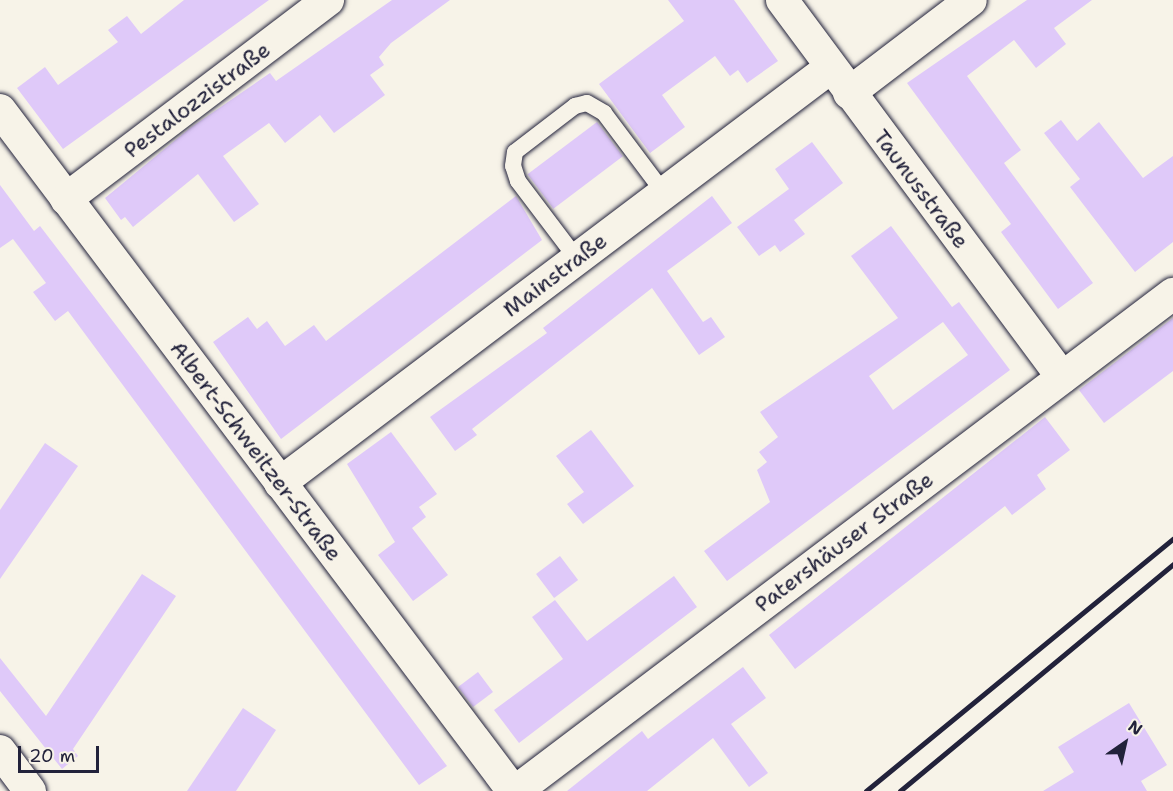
<!DOCTYPE html>
<meta charset="utf-8">
<style>
body{margin:0}
#map{position:relative;width:1173px;height:791px;overflow:hidden;background:#f7f3e8;font-family:"Shantell Sans",sans-serif}
div>[style]{position:absolute}
.building>*{inset:0;background:#dfc9f9;transform-origin:0 0}
.roads{filter:drop-shadow(0 0 2px #22223b) drop-shadow(0 0 2px #22223b)}
.lane>*{height:16px;margin:-8px;padding:0 8px;transform-origin:8px;border-radius:8px;background:#f7f3e8}
.street>*{height:32px;margin:-16px;padding:0 16px;transform-origin:16px;border-radius:16px;background:#f7f3e8}
.rail>*{height:4.5px;margin:-2.25px;padding:0 2.25px;transform-origin:2.25px;border-radius:2.25px;background:#22223b}
span{translate:-50% -50%;white-space:nowrap;text-align:center;line-height:1.15;-webkit-text-stroke:6px #f7f3e8;paint-order:stroke}
.street-label{font-size:22px;color:#22223b}
.north{position:absolute;left:1095px;top:713px;width:60px;height:60px;-webkit-text-stroke:4px #f7f3e8;paint-order:stroke;rotate:34deg;font-size:16px;font-weight:700;line-height:24px;text-align:center;color:#22223b}
.north::after{content:'';display:block;margin:auto;width:21px;height:27px;background:#22223b;clip-path:polygon(50% 0,100% 100%,50% 72%,0 100%)}
.scale{position:absolute;left:18px;top:746px;width:81px;height:27px;box-sizing:border-box;border:3px solid #22223b;border-top:0;padding-left:8px;font-size:18px;line-height:21px;white-space:nowrap;color:#22223b;-webkit-text-stroke:4px #f7f3e8;paint-order:stroke}
</style>
<div id="map">
<div class="building">
<div style="clip-path:polygon(184px 0,269px 0,63px 149px,17px 88px,45px 67px,58px 85px,118px 42px,108px 30px,127px 16px,141px 34px)"></div>
<div style="clip-path:polygon(392px 0,450px 0,391px 43px,379px 57px,384px 65px,370px 75px,385px 95px,334px 133px,320px 115px,285px 143px,269px 123px,223px 156px,259px 204px,234px 222px,198px 174px,133px 227px,125px 217px,121px 220px,105px 198px,190px 128px,270px 73px,276px 81px)"></div>
<div style="clip-path:polygon(668px 0,734px 0,778px 61px,747px 83px,738px 70px,730px 76px,715px 56px,662px 95px,685px 127px,650px 153px,599px 84px,684px 21px)"></div>
<div style="clip-path:polygon(1027px 0,1092px 0,1054px 28px,1066px 44px,1036px 68px,1014px 40px,967px 76px,1021px 150px,1004px 163px,1093px 283px,1058px 309px,1001px 232px,1011px 224px,907px 83px)"></div>
<div style="clip-path:polygon(1061px 120px,1077px 141px,1099px 122px,1143px 178px,1173px 156px,1173px 242px,1135px 272px,1070px 187px,1080px 179px,1044px 133px)"></div>
<div style="left:597px;top:122px;width:43px;height:87px;rotate:53deg"></div>
<div style="clip-path:polygon(812px 142px,843px 183px,794px 220px,805px 234px,780px 252px,775px 245px,759px 256px,737px 227px,789px 189px,775px 169px)"></div>
<div style="clip-path:polygon(0 185px,34px 231px,40px 226px,138px 354px,447px 766px,419px 785px,68px 311px,55px 321px,33px 292px,46px 283px,13px 239px,0 248px)"></div>
<div style="clip-path:polygon(516px 196px,542px 240px,281px 439px,213px 342px,248px 317px,257px 329px,267px 321px,285px 346px,314px 325px,326px 341px)"></div>
<div style="clip-path:polygon(712px 196px,732px 223px,667px 271px,703px 322px,711px 317px,725px 337px,699px 355px,652px 288px,472px 429px,477px 435px,455px 451px,430px 417px,547px 333px,543px 328px)"></div>
<div style="clip-path:polygon(evenodd,891px 226px,952px 307px,959px 302px,1010px 370px,727px 581px,704px 551px,770px 502px,757px 470px,767px 462px,759px 452px,778px 437px,760px 412px,898px 318px,851px 256px,891px 226px,943px 322px,968px 355px,893px 410px,869px 376px,943px 322px)"></div>
<div style="clip-path:polygon(1173px 318px,1173px 371px,1104px 423px,1079px 390px)"></div>
<div style="clip-path:polygon(1045px 417px,1070px 450px,1037px 475px,1046px 489px,1012px 515px,1005px 506px,795px 669px,769px 635px)"></div>
<div style="clip-path:polygon(591px 430px,634px 486px,583px 524px,567px 504px,584px 492px,556px 456px)"></div>
<div style="clip-path:polygon(391px 432px,437px 494px,419px 507px,426px 517px,412px 528px,448px 575px,413px 601px,378px 555px,395px 542px,347px 464px)"></div>
<div style="clip-path:polygon(45px 443px,78px 466px,0 579px,0 510px)"></div>
<div style="left:560px;top:556px;width:30px;height:30px;rotate:53deg"></div>
<div style="clip-path:polygon(142px 574px,176px 596px,73px 749px,78px 756px,62px 769px,0 691px,0 658px,46px 716px)"></div>
<div style="clip-path:polygon(674px 576px,697px 607px,519px 743px,494px 710px,563px 659px,532px 617px,555px 600px,587px 641px)"></div>
<div style="clip-path:polygon(743px 667px,766px 698px,731px 724px,768px 773px,749px 787px,713px 738px,647px 791px,567px 791px,642px 731px,648px 739px)"></div>
<div style="left:478px;top:672px;width:25px;height:25px;rotate:53deg"></div>
<div style="clip-path:polygon(1129px 703px,1167px 765px,1141px 781px,1147px 791px,1043px 791px,1074px 772px,1058px 747px)"></div>
<div style="clip-path:polygon(243px 708px,276px 730px,236px 791px,187px 791px)"></div>
</div>
<div class="roads">
<div class="lane">
<div style="left:577px;top:259px;width:98px;rotate:-127.1deg"></div>
<div style="left:518px;top:181px;width:16px;rotate:-108deg"></div>
<div style="left:513px;top:166px;width:14px;rotate:-82deg"></div>
<div style="left:515px;top:152px;width:76px;rotate:-37.5deg"></div>
<div style="left:575px;top:106px;width:12px;rotate:-14deg"></div>
<div style="left:587px;top:103px;width:20px;rotate:30deg"></div>
<div style="left:604px;top:113px;width:100px;rotate:53.1deg"></div>
</div>
<div class="street">
<div style="left:782px;top:0;width:470px;rotate:53.4deg"></div>
<div style="left:849px;top:93px;width:153px;rotate:-37.3deg"></div>
<div style="left:0;top:110px;width:853px;rotate:53.01deg"></div>
<div style="left:66px;top:199px;width:329px;rotate:-37.2deg"></div>
<div style="left:280px;top:483px;width:689px;rotate:-37.04deg"></div>
<div style="left:0;top:751px;width:50px;rotate:53.1deg"></div>
<div style="left:516px;top:791px;width:824px;rotate:-37.11deg"></div>
</div>
</div>
<div class="rail">
<div style="left:866px;top:791px;width:397px;rotate:-39.4deg"></div>
<div style="left:900px;top:791px;width:355px;rotate:-39.7deg"></div>
</div>
<div class="street-label">
<span style="left:197px;top:100px;rotate:-37deg">Pestalozzistraße</span>
<span style="left:921px;top:189px;rotate:53deg">Taunusstraße</span>
<span style="left:555px;top:275px;rotate:-37deg">Mainstraße</span>
<span style="left:256px;top:451px;rotate:53deg">Albert-Schweitzer-Straße</span>
<span style="left:844px;top:542px;rotate:-37deg">Patershäuser Straße</span>
</div>
<div class="north">N</div>
<div class="scale">20 m</div>
</div>
